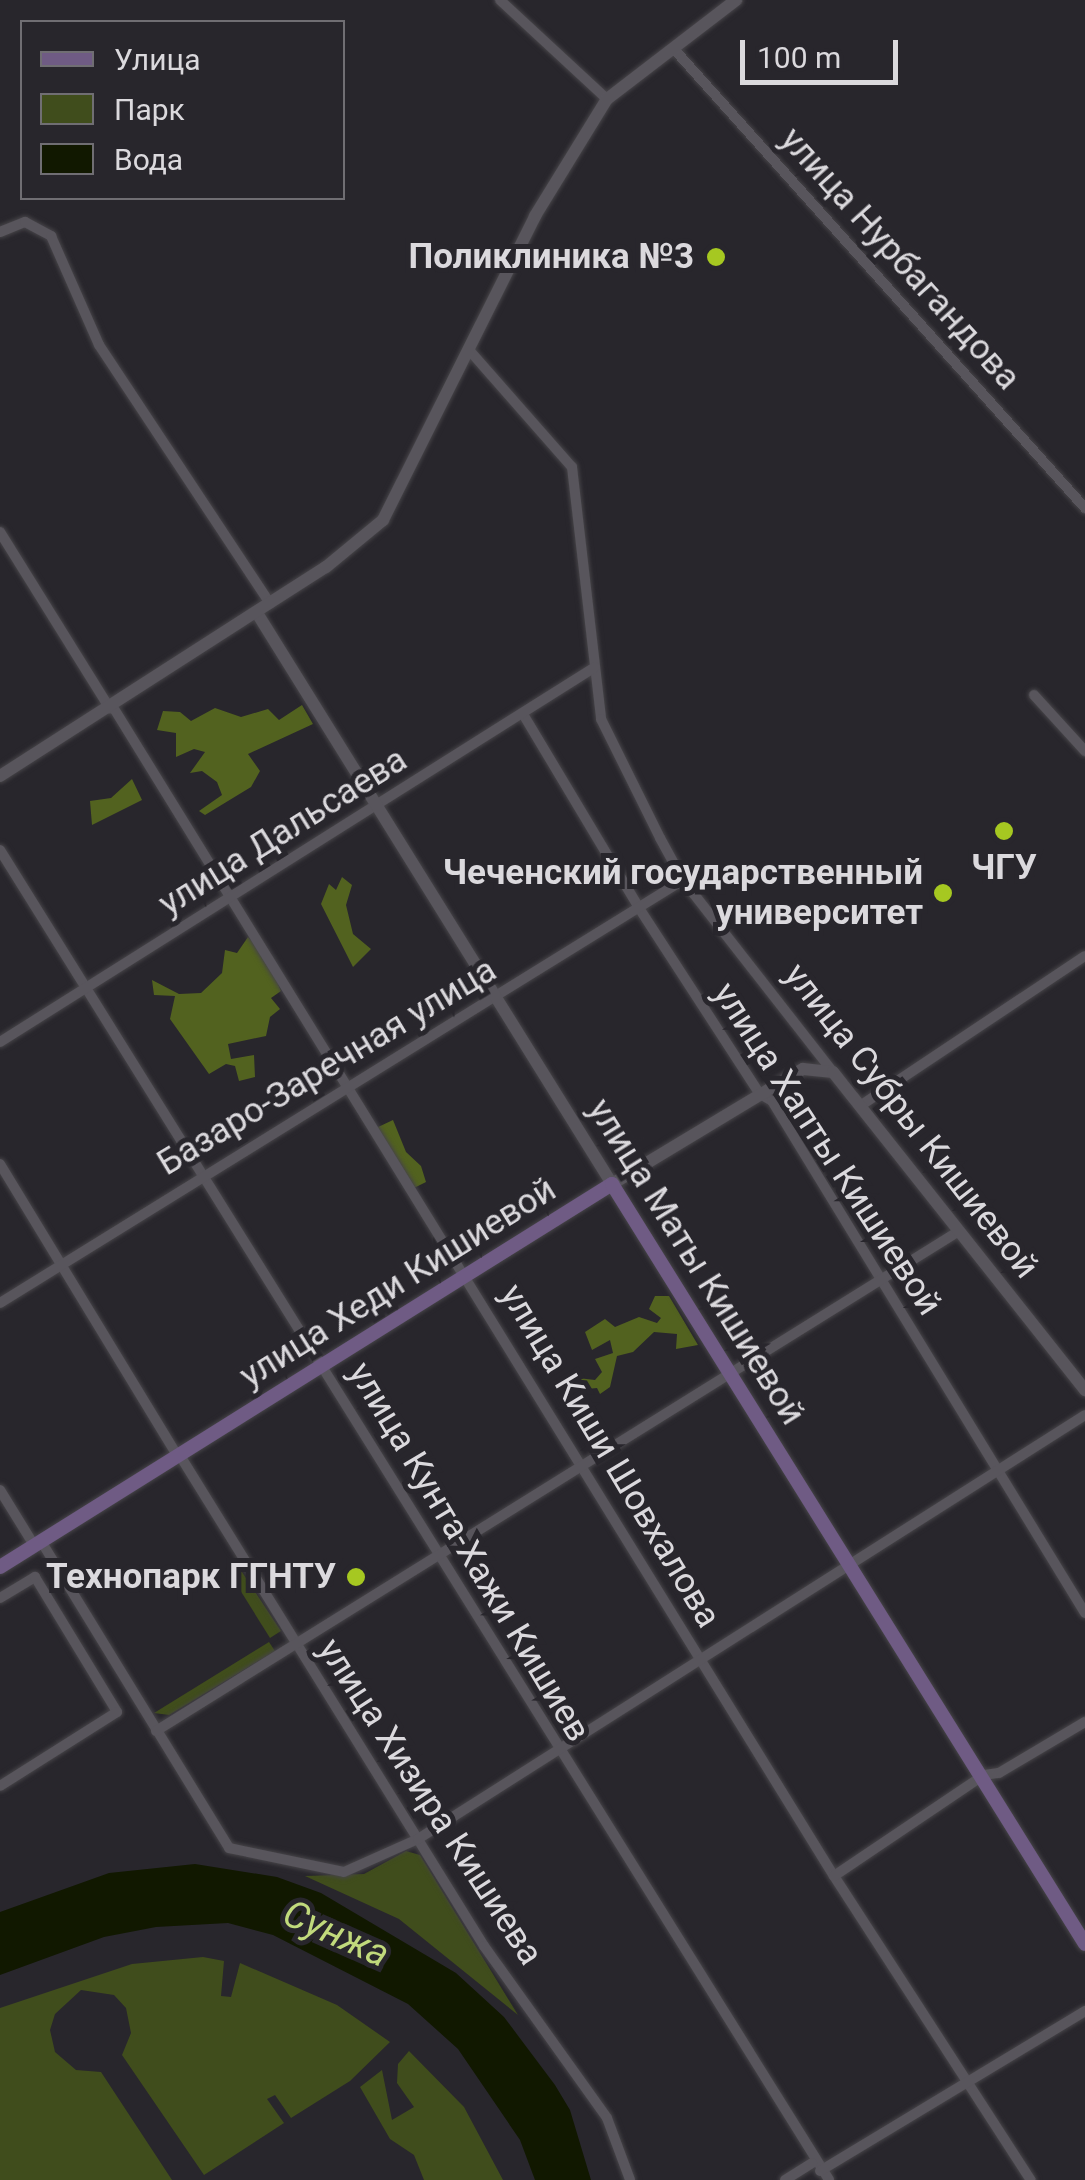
<!DOCTYPE html>
<meta charset="utf-8">
<style>
body{margin:0}
#map{position:relative;width:1085px;height:2180px;overflow:hidden;background:#28262c;font-family:Roboto,sans-serif}
div>[style]{position:absolute}
.green>*{inset:0;background:#404d1c}
.forest>*{inset:0;background:#52621f}
.water>*{inset:0;background:#111800}
.roads{filter:drop-shadow(0 0 2px #464448) drop-shadow(0 0 2px #464448)}
.minor>*{height:10px;margin:-5px;padding:0 5px;transform-origin:5px;border-radius:5px;background:#58555c}
.tertiary>*{height:12px;margin:-6px;padding:0 6px;transform-origin:6px;border-radius:6px;background:#58555c}
.secondary>*{height:14px;margin:-7px;padding:0 7px;transform-origin:7px;border-radius:7px;background:#6f5b84}
.dots>*{width:28px;height:28px;translate:-50% -50%;box-sizing:border-box;border:5px solid #28262c;border-radius:50%}
span{translate:-50% -50%;white-space:nowrap;text-align:center;line-height:1.15;-webkit-text-stroke:10px #28262c;paint-order:stroke}
.poi-label{font-size:35px;color:#dbd9dd;font-weight:700}
.right{translate:-100% -50%;text-align:right}
.street-label{font-size:35px;color:#dbd9dd}
.water-label{font-size:38px;color:#c1da7c;font-style:italic}
.legend{position:absolute;left:20px;top:20px;width:325px;height:180px;box-sizing:border-box;background:#28262c;border:2px solid #706e73;margin:0;padding:12px 18px;list-style:none;font-size:30px;color:#dbd9dd}
.legend li{display:flex;align-items:center;gap:20px;height:50px}
.legend b{width:50px;border:2px solid #706e73}
.scale{position:absolute;left:740px;top:40px;width:158px;height:45px;box-sizing:border-box;border:5px solid #dbd9dd;border-top:0;padding-left:12px;font-size:30px;line-height:35px;white-space:nowrap;color:#dbd9dd;-webkit-text-stroke:8px #28262c;paint-order:stroke}
</style>
<div id="map">
<div class="green">
<div style="clip-path:polygon(240px 1569px,281px 1631px,270px 1638px,230px 1574px)"></div>
<div style="clip-path:polygon(269px 1642px,275px 1651px,169px 1715px,154px 1713px)"></div>
<div style="clip-path:polygon(406px 1851px,420px 1855px,518px 2015px,399px 1919px,305px 1876px,364px 1874px)"></div>
<div style="clip-path:polygon(203px 1957px,224px 1961px,221px 1996px,231px 1997px,240px 1963px,337px 2005px,390px 2042px,350px 2081px,291px 2118px,275px 2095px,267px 2099px,284px 2123px,204px 2175px,122px 2055px,131px 2033px,126px 2008px,114px 1995px,81px 1990px,55px 2014px,50px 2030px,55px 2052px,76px 2070px,101px 2072px,172px 2180px,0 2180px,0 2008px,132px 1964px)"></div>
<div style="clip-path:polygon(409px 2051px,464px 2107px,503px 2180px,424px 2180px,414px 2155px,390px 2139px,360px 2087px,382px 2070px,392px 2120px,414px 2107px,397px 2083px,398px 2064px)"></div>
</div>
<div class="forest">
<div style="clip-path:polygon(302px 705px,313px 724px,248px 754px,260px 771px,251px 787px,205px 815px,199px 811px,222px 795px,217px 782px,202px 771px,190px 773px,205px 752px,194px 749px,176px 757px,176px 733px,157px 730px,163px 711px,180px 712px,191px 721px,215px 708px,241px 717px,268px 709px,279px 720px)"></div>
<div style="clip-path:polygon(132px 779px,142px 800px,92px 825px,90px 801px,111px 798px)"></div>
<div style="clip-path:polygon(342px 877px,352px 885px,346px 905px,353px 934px,371px 949px,353px 967px,321px 904px,329px 884px,336px 890px)"></div>
<div style="clip-path:polygon(248px 937px,267px 958px,281px 991px,271px 998px,280px 1009px,270px 1017px,266px 1036px,228px 1044px,231px 1059px,254px 1055px,255px 1077px,239px 1081px,235px 1066px,226px 1064px,209px 1074px,170px 1019px,175px 996px,154px 995px,152px 980px,179px 994px,201px 993px,222px 973px,225px 950px,237px 953px)"></div>
<div style="clip-path:polygon(393px 1120px,406px 1152px,421px 1166px,426px 1182px,414px 1188px,376px 1128px)"></div>
<div style="clip-path:polygon(655px 1296px,669px 1296px,698px 1345px,676px 1349px,677px 1334px,654px 1332px,633px 1352px,617px 1356px,610px 1387px,600px 1394px,597px 1388px,577px 1390px,578px 1378px,595px 1380px,602px 1372px,595px 1359px,613px 1353px,610px 1340px,592px 1350px,585px 1332px,605px 1319px,615px 1327px,639px 1317px,657px 1323px,661px 1318px,649px 1309px)"></div>
</div>
<div class="water">
<div style="clip-path:polygon(195px 1864px,277px 1877px,321px 1893px,456px 1973px,504px 2017px,555px 2085px,570px 2110px,591px 2180px,535px 2180px,520px 2140px,458px 2049px,408px 2004px,273px 1935px,228px 1923px,156px 1927px,104px 1937px,0 1975px,0 1912px,109px 1873px)"></div>
</div>
<div class="roads">
<div class="minor">
<div style="left:500px;top:0;width:146px;rotate:42.8deg"></div>
<div style="left:673px;top:48px;width:618px;rotate:48.15deg"></div>
<div style="left:0;top:232px;width:27px;rotate:-22deg"></div>
<div style="left:25px;top:222px;width:30px;rotate:28deg"></div>
<div style="left:51px;top:236px;width:119px;rotate:66.2deg"></div>
<div style="left:99px;top:345px;width:310px;rotate:56.5deg"></div>
<div style="left:470px;top:351px;width:154px;rotate:48.7deg"></div>
<div style="left:572px;top:467px;width:254px;rotate:83.4deg"></div>
<div style="left:601px;top:719px;width:133px;rotate:63.6deg"></div>
<div style="left:660px;top:838px;width:48px;rotate:61.3deg"></div>
<div style="left:683px;top:880px;width:244px;rotate:52deg"></div>
<div style="left:0;top:532px;width:208px;rotate:58.1deg"></div>
<div style="left:1034px;top:695px;width:76px;rotate:47.7deg"></div>
<div style="left:113px;top:707px;width:1373px;rotate:58.34deg"></div>
<div style="left:834px;top:1876px;width:362px;rotate:57.1deg"></div>
<div style="left:523px;top:714px;width:226px;rotate:59.1deg"></div>
<div style="left:639px;top:908px;width:222px;rotate:57deg"></div>
<div style="left:760px;top:1094px;width:14px;rotate:30deg"></div>
<div style="left:772px;top:1101px;width:600px;rotate:58.56deg"></div>
<div style="left:0;top:850px;width:1567px;rotate:58.06deg"></div>
<div style="left:0;top:1042px;width:703px;rotate:-32.22deg"></div>
<div style="left:860px;top:1106px;width:270px;rotate:-33.7deg"></div>
<div style="left:0;top:1164px;width:341px;rotate:58.7deg"></div>
<div style="left:0;top:1303px;width:803px;rotate:-31.77deg"></div>
<div style="left:179px;top:1454px;width:579px;rotate:58.2deg"></div>
<div style="left:484px;top:1946px;width:211px;rotate:54.4deg"></div>
<div style="left:607px;top:2118px;width:66px;rotate:69.6deg"></div>
<div style="left:0;top:1490px;width:65px;rotate:58.3deg"></div>
<div style="left:41px;top:1541px;width:360px;rotate:58.5deg"></div>
<div style="left:229px;top:1848px;width:117px;rotate:11.8deg"></div>
<div style="left:344px;top:1872px;width:81px;rotate:-24deg"></div>
<div style="left:418px;top:1839px;width:790px;rotate:-32.44deg"></div>
<div style="left:0;top:1598px;width:41px;rotate:-31deg"></div>
<div style="left:35px;top:1577px;width:158px;rotate:58.7deg"></div>
<div style="left:117px;top:1712px;width:138px;rotate:147.7deg"></div>
<div style="left:156px;top:1731px;width:946px;rotate:-31.91deg"></div>
<div style="left:834px;top:1876px;width:181px;rotate:-34deg"></div>
<div style="left:984px;top:1775px;width:15px;rotate:-8deg"></div>
<div style="left:999px;top:1773px;width:100px;rotate:-30.7deg"></div>
<div style="left:820px;top:2171px;width:310px;rotate:-31.1deg"></div>
<div style="left:785px;top:2180px;width:32px;rotate:-32deg"></div>
</div>
<div class="tertiary">
<div style="left:257px;top:613px;width:672px;rotate:58.13deg"></div>
<div style="left:612px;top:1184px;width:223px;rotate:-31.1deg"></div>
<div style="left:803px;top:1069px;width:30px;rotate:6deg"></div>
<div style="left:833px;top:1072px;width:406px;rotate:51.6deg"></div>
<div style="left:0;top:776px;width:387px;rotate:-32.7deg"></div>
<div style="left:326px;top:567px;width:74px;rotate:-39.5deg"></div>
<div style="left:383px;top:520px;width:340px;rotate:-63.4deg"></div>
<div style="left:535px;top:216px;width:137px;rotate:-58.4deg"></div>
<div style="left:607px;top:99px;width:163px;rotate:-37.5deg"></div>
</div>
<div class="secondary">
<div style="left:0;top:1567px;width:722px;rotate:-32.04deg"></div>
<div style="left:612px;top:1184px;width:895px;rotate:58.1deg"></div>
</div>
</div>
<div class="dots">
<div style="left:716px;top:257px;background:#a6c821"></div>
<div style="left:1004px;top:831px;background:#a6c821"></div>
<div style="left:943px;top:893px;background:#a6c821"></div>
<div style="left:356px;top:1577px;background:#a6c821"></div>
</div>
<div class="poi-label">
<span class="right" style="left:694px;top:257px">Поликлиника №3</span>
<span style="left:1004px;top:868px">ЧГУ</span>
<span class="right" style="left:923px;top:893px">Чеченский государственный<br>университет</span>
<span class="right" style="left:336px;top:1577px">Технопарк ГГНТУ</span>
</div>
<div class="street-label">
<span style="left:900px;top:259px;rotate:48deg">улица Нурбагандова</span>
<span style="left:283px;top:832px;rotate:-32deg">улица Дальсаева</span>
<span style="left:327px;top:1067px;rotate:-31deg">Базаро-Заречная улица</span>
<span style="left:911px;top:1121px;rotate:52deg">улица Субры Кишиевой</span>
<span style="left:827px;top:1149px;rotate:57deg">улица Хапты Кишиевой</span>
<span style="left:696px;top:1262px;rotate:58deg">улица Маты Кишиевой</span>
<span style="left:398px;top:1283px;rotate:-32deg">улица Хеди Кишиевой</span>
<span style="left:610px;top:1456px;rotate:59deg">улица Киши Шовхалова</span>
<span style="left:469px;top:1552px;rotate:59deg">улица Кунта-Хажи Кишиев</span>
<span style="left:430px;top:1802px;rotate:57deg">улица Хизира Кишиева</span>
</div>
<div class="water-label">
<span style="left:336px;top:1934px;rotate:24deg">Сунжа</span>
</div>
<ul class="legend">
<li><b style="height:12px;background:#6f5b84"></b>Улица</li>
<li><b style="height:28px;background:#404d1c"></b>Парк</li>
<li><b style="height:28px;background:#111800"></b>Вода</li>
</ul>
<div class="scale">100 m</div>
</div>
